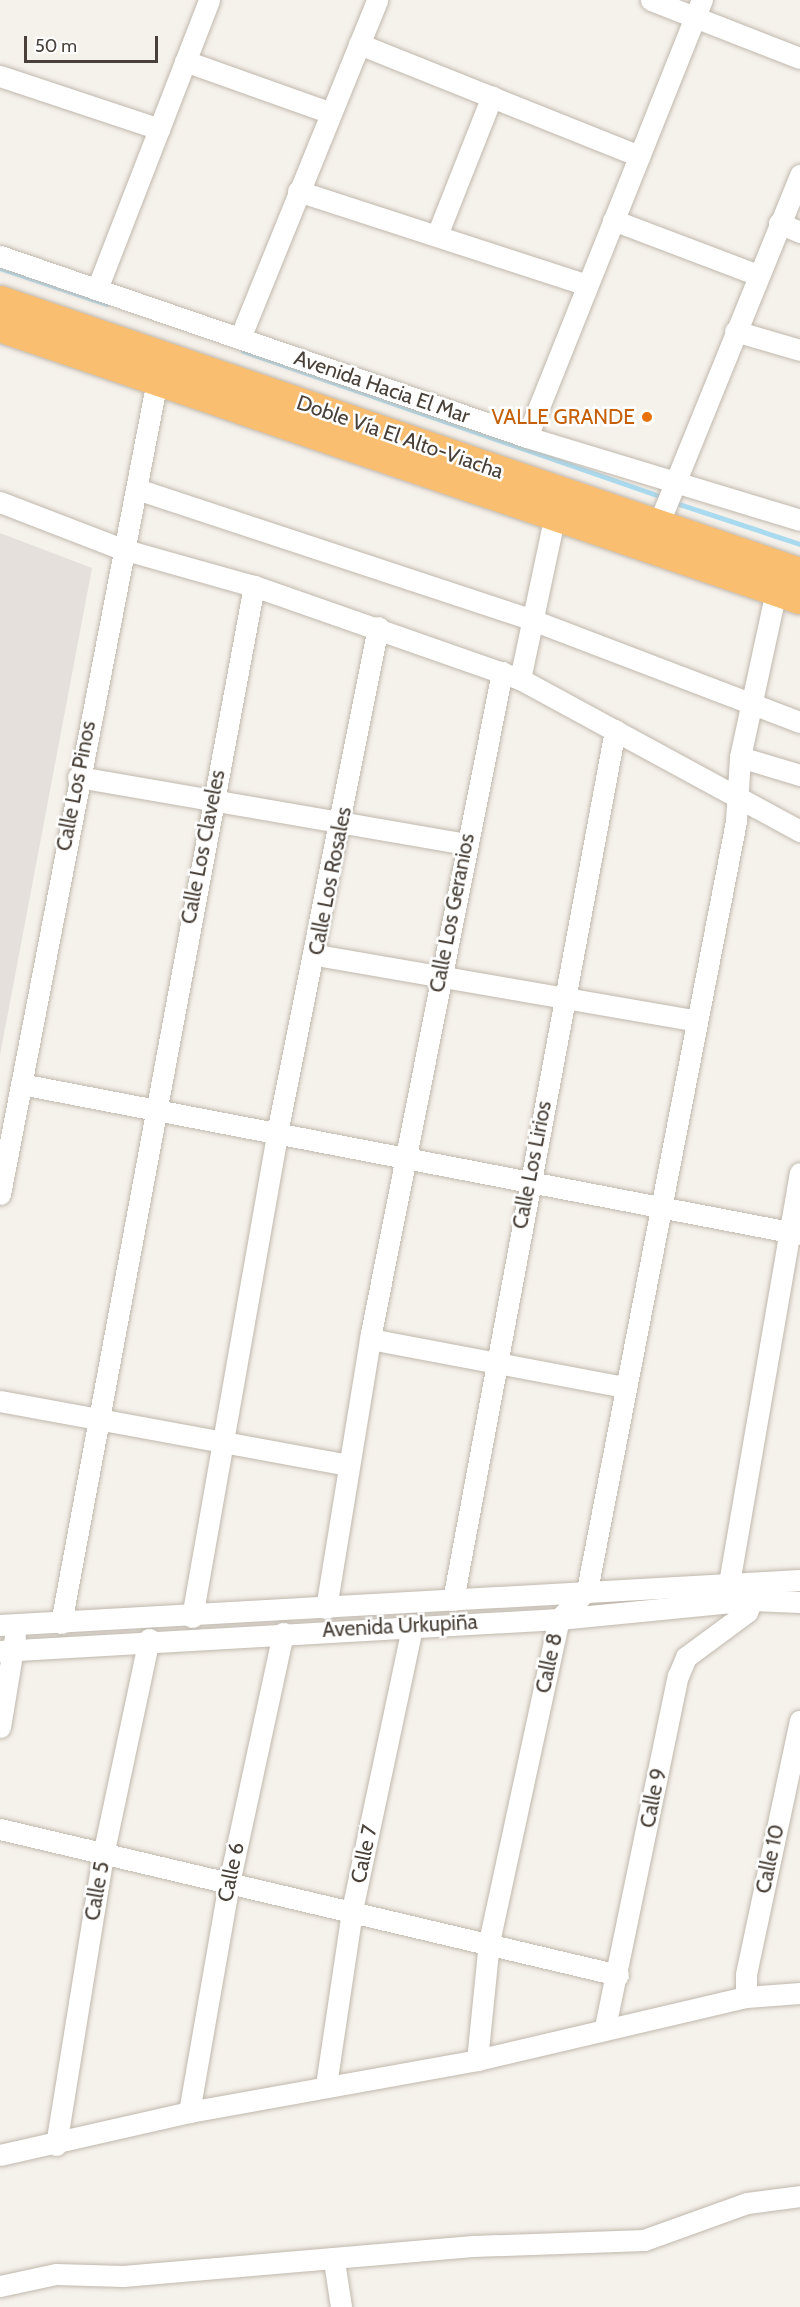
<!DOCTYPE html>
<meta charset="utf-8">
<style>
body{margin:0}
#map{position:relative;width:800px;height:2307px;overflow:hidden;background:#f5f1eb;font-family:Cabin,sans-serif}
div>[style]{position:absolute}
.industrial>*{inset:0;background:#e5e0dc}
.stream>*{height:5px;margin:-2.5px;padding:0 2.5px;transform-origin:2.5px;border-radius:2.5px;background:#aadaef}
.roads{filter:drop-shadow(0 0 2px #c0b8ad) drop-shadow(0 0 2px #c0b8ad)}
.minor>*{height:21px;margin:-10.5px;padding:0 10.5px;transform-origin:10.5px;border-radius:10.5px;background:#fff}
.highway>*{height:32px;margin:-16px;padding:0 16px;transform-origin:16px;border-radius:16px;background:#fabe71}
.dots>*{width:16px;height:16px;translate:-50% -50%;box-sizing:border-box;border:3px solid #fff;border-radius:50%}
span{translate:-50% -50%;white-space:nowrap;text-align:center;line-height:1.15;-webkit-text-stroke:5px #fff;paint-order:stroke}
.street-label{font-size:21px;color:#494139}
.food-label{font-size:21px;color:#c56008}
.right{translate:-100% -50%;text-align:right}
.scale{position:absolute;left:24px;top:36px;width:134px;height:27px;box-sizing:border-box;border:3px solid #494139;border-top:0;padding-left:8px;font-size:18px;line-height:21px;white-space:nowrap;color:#494139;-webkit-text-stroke:4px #fff;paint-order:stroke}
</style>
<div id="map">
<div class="industrial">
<div style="clip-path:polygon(0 533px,92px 568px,0 1055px)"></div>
</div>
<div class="stream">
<div style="left:0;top:268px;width:113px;rotate:18.6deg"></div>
<div style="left:243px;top:351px;width:447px;rotate:19.2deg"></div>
<div style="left:673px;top:502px;width:134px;rotate:18.3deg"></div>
</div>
<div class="roads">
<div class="minor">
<div style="left:651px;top:0;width:160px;rotate:21.3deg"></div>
<div style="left:359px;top:44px;width:302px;rotate:21.8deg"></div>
<div style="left:185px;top:61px;width:155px;rotate:19.6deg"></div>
<div style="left:0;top:76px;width:168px;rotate:18.4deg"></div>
<div style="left:298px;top:191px;width:304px;rotate:18deg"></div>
<div style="left:613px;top:220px;width:155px;rotate:20.8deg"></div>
<div style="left:779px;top:223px;width:23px;rotate:23deg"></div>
<div style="left:437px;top:235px;width:149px;rotate:-68.4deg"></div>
<div style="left:0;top:256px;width:557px;rotate:18.96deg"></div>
<div style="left:527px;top:437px;width:285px;rotate:16.9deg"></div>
<div style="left:97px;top:289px;width:310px;rotate:-68.8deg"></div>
<div style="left:735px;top:331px;width:68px;rotate:16.3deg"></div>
<div style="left:240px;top:338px;width:365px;rotate:-67.9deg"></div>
<div style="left:527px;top:437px;width:471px;rotate:-68.2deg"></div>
<div style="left:137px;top:489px;width:419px;rotate:18.3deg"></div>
<div style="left:535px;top:621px;width:284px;rotate:20.9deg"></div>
<div style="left:0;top:502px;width:131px;rotate:21.1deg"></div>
<div style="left:122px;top:549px;width:137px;rotate:15.7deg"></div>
<div style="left:254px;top:586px;width:282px;rotate:19.3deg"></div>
<div style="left:520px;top:679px;width:319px;rotate:28.5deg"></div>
<div style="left:658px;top:525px;width:378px;rotate:-67.9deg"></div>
<div style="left:520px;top:679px;width:168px;rotate:-78deg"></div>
<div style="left:740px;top:757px;width:63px;rotate:16.7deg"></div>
<div style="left:78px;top:777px;width:393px;rotate:9.8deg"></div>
<div style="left:316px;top:955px;width:384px;rotate:9.8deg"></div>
<div style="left:21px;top:1084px;width:793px;rotate:10.9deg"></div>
<div style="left:0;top:1194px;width:829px;rotate:-79.08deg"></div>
<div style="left:370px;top:1339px;width:259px;rotate:10.7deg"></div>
<div style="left:0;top:1401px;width:354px;rotate:10.4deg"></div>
<div style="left:729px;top:1583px;width:416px;rotate:-80.2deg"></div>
<div style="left:453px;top:1600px;width:885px;rotate:-79.45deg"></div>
<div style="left:326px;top:1608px;width:279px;rotate:-80.7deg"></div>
<div style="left:371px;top:1333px;width:674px;rotate:-78.79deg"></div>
<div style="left:192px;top:1617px;width:491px;rotate:-80deg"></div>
<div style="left:277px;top:1133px;width:516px;rotate:-78.71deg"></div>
<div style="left:61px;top:1623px;width:1055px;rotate:-79.46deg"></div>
<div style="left:0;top:1625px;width:801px;rotate:-3.22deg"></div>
<div style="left:0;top:1651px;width:560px;rotate:-3.28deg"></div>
<div style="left:559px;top:1619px;width:194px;rotate:-5.6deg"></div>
<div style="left:752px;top:1600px;width:48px;rotate:2.4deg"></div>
<div style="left:0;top:1727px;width:92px;rotate:-80.6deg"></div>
<div style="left:0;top:1829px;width:635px;rotate:13.29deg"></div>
<div style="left:746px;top:1997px;width:23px;rotate:-90deg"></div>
<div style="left:746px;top:1974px;width:259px;rotate:-78deg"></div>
<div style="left:605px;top:2027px;width:359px;rotate:-78.3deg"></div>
<div style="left:678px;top:1676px;width:21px;rotate:-67deg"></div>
<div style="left:686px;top:1657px;width:76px;rotate:-36.4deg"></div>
<div style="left:747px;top:1612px;width:13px;rotate:-67deg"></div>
<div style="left:477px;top:2060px;width:119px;rotate:-84.2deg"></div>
<div style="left:489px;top:1942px;width:330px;rotate:-77.8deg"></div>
<div style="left:559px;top:1619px;width:40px;rotate:-46deg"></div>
<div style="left:587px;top:1590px;width:783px;rotate:-79.03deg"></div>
<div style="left:736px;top:821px;width:64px;rotate:-86.4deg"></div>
<div style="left:740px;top:757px;width:171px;rotate:-77.8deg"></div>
<div style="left:326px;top:2085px;width:177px;rotate:-81.5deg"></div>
<div style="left:352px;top:1910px;width:292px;rotate:-78deg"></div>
<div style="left:189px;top:2112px;width:232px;rotate:-80.1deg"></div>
<div style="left:229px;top:1883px;width:256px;rotate:-77.8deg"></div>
<div style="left:56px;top:2145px;width:294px;rotate:-80.8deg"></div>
<div style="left:103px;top:1855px;width:221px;rotate:-78deg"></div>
<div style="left:0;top:2155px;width:194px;rotate:-12.8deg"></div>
<div style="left:189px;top:2112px;width:293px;rotate:-10.2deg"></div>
<div style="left:477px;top:2060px;width:276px;rotate:-13.2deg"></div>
<div style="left:746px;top:1997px;width:54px;rotate:-4.2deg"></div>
<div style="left:334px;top:2261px;width:47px;rotate:81.3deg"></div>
<div style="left:0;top:2286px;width:57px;rotate:-12.1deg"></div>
<div style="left:56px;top:2274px;width:67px;rotate:1.7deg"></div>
<div style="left:123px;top:2276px;width:351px;rotate:-4.9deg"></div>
<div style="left:473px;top:2246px;width:171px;rotate:-2deg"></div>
<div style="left:644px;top:2240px;width:109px;rotate:-19.8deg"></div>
<div style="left:747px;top:2203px;width:53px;rotate:-7.5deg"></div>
</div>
<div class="highway">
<div style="left:0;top:302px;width:845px;rotate:18.78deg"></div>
<div style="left:0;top:326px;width:845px;rotate:18.78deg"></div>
</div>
</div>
<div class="dots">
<div style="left:647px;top:417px;background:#e8710a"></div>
</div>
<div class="street-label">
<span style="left:382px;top:387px;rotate:19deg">Avenida Hacia El Mar</span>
<span style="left:400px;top:437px;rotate:19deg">Doble Vía El Alto-Viacha</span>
<span style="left:76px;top:786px;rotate:-79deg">Calle Los Pinos</span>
<span style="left:203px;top:847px;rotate:-79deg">Calle Los Claveles</span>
<span style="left:330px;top:881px;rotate:-79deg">Calle Los Rosales</span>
<span style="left:452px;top:913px;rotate:-79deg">Calle Los Geranios</span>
<span style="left:532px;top:1165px;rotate:-79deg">Calle Los Lirios</span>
<span style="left:400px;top:1626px;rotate:-3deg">Avenida Urkupiña</span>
<span style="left:549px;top:1663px;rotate:-78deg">Calle 8</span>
<span style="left:653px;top:1798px;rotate:-79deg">Calle 9</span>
<span style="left:364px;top:1854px;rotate:-78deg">Calle 7</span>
<span style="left:770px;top:1859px;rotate:-78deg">Calle 10</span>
<span style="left:231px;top:1872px;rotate:-78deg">Calle 6</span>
<span style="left:97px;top:1891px;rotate:-80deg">Calle 5</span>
</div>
<div class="food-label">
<span class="right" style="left:635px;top:417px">VALLE GRANDE</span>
</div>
<div class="scale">50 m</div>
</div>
